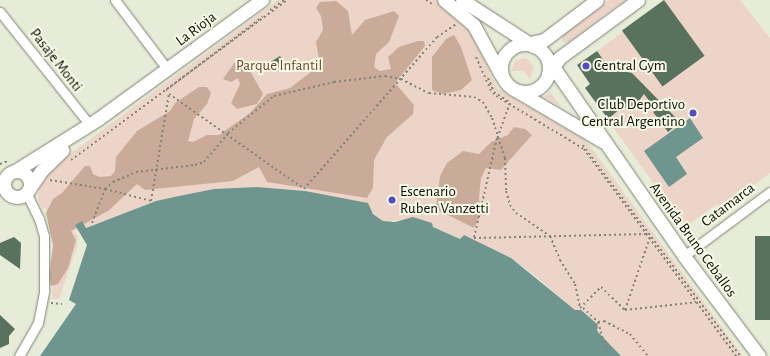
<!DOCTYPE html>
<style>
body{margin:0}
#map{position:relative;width:770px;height:356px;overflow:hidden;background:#e7ecd9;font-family:"Alegreya Sans",sans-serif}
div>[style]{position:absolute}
.green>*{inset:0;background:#ecd5c8}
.forest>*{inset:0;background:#caab9a}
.water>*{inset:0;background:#6e958e}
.building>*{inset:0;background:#59725e;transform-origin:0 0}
.path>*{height:2px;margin-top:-1px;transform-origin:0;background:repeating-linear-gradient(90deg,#818477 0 2px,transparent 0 5px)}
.roads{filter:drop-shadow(0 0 1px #7f8372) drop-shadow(0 0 1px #7f8372)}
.street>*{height:9px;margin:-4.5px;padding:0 4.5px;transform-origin:4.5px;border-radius:4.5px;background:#fff}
.secondary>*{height:13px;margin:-6.5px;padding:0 6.5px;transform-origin:6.5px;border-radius:6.5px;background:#fff}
.secondary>.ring{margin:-6.5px;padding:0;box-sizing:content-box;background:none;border:13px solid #fff;border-radius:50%}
.dots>*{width:11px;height:11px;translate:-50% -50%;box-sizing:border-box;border:2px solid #f5f9e6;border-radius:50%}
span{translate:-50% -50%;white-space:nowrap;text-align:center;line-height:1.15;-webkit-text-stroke:4px #f5f9e6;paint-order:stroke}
.street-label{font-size:15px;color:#0e0f09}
.park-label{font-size:15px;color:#74472b}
.poi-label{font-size:15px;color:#0e0f09}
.left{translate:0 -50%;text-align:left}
.right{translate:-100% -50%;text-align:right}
</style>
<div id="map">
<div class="green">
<div style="clip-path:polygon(278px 0,436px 0,450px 9px,470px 29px,497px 88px,582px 138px,590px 146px,743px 356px,621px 356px,575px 310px,534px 275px,511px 258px,463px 235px,461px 239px,433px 227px,404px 220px,383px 221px,371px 211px,305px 191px,257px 187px,214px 189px,179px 196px,156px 201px,85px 228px,75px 225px,78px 231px,73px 229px,78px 236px,77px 246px,59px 299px,52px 299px,54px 237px,46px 208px,42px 209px,38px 200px,41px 180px,55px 165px)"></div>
<div style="clip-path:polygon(609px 0,625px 0,569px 42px,562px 42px,563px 35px)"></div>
<div style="clip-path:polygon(665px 0,740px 0,770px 38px,770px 173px,721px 209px,717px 204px,685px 227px,610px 123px,613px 120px,611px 117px,620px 109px,635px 105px,637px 78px,625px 70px,610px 70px,597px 51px)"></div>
<div style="clip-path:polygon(524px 58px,530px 61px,534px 67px,530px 79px,523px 71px,511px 71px,515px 61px)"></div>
<div style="clip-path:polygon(550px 92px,560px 105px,560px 106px,544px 97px)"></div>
</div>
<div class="forest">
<div style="clip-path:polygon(336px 1px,348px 11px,352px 35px,365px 20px,394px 11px,399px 16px,389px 42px,376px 54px,374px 67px,380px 71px,391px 69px,388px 57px,399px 47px,418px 41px,424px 41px,425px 46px,395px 83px,414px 105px,413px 114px,387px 137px,374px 160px,373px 188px,367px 198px,267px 182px,259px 167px,233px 181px,145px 190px,137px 184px,108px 211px,71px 231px,76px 240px,68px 268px,58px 284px,51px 286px,49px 278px,53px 245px,46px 213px,53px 199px,62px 193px,85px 166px,90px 166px,93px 174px,100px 177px,111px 176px,115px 171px,116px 157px,137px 131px,170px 111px,175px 103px,199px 87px,207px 87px,211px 93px,207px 104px,194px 119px,188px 141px,193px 142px,207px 135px,219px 135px,250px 113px,267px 94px,290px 88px,320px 65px,316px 42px,323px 30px,321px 16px,316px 8px,320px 2px)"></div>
<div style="clip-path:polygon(454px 35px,461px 47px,472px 80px,461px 90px,443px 94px,432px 90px,432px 57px,446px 39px)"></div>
<div style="clip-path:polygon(244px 60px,263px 94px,257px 104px,237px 109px,231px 103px,240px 84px,238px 78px,231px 82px,223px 79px,235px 62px)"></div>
<div style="clip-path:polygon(514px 127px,525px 129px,532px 135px,501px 170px,486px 168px,481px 178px,479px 198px,481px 214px,474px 228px,436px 209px,440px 176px,447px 163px,463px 151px,479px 154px,491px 142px,508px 135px)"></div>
</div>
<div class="water">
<div style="clip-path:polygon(690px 118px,703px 138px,676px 157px,687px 174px,669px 187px,644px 151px)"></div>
<div style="clip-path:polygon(257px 187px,305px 191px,368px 203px,373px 214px,383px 221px,395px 222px,413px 217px,432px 223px,433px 227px,460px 239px,464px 235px,511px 258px,575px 310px,581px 310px,598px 325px,597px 331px,621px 356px,40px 356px,76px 304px,69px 300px,87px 245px,75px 225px,82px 221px,86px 228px,156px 201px,179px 196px,214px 189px)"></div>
</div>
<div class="building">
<div style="left:664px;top:0;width:69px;height:52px;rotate:54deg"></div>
<div style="clip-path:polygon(597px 51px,609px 68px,632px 73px,680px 122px,668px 132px,653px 112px,656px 110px,644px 94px,635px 106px,620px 109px,608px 119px,585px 88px,590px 84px,577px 65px)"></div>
<div style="left:280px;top:56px;width:9px;height:13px;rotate:58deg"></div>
<div style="left:755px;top:236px;width:15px;height:84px"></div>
<div style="clip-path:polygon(14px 237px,21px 243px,20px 269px,0 255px,0 243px)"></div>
<div style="clip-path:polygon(0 315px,15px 329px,9px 336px,9px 344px,0 348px)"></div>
</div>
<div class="path">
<div style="left:426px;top:0;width:7px;rotate:34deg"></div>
<div style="left:270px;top:10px;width:17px;rotate:-36deg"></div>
<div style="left:476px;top:57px;width:35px;rotate:66deg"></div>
<div style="left:490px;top:89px;width:9px;rotate:49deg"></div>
<div style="left:496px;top:96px;width:103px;rotate:31.1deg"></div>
<div style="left:584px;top:149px;width:257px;rotate:53.7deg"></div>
<div style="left:488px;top:78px;width:15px;rotate:67deg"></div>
<div style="left:494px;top:92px;width:17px;rotate:33deg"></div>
<div style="left:166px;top:90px;width:121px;rotate:-37.2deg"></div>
<div style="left:510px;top:103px;width:37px;rotate:110deg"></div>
<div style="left:497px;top:138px;width:103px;rotate:103deg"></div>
<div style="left:474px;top:238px;width:174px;rotate:-1.3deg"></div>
<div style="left:583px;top:145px;width:263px;rotate:53.3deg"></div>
<div style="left:71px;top:160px;width:269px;rotate:-36.5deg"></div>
<div style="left:0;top:164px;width:9px;rotate:-21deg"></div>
<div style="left:50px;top:180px;width:56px;rotate:9.3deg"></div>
<div style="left:105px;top:189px;width:48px;rotate:14.6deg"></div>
<div style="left:151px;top:201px;width:109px;rotate:-80.5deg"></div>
<div style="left:169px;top:94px;width:165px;rotate:35.1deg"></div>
<div style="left:304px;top:189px;width:202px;rotate:-48.8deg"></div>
<div style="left:437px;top:37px;width:23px;rotate:-34deg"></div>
<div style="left:92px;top:223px;width:36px;rotate:-69deg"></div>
<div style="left:105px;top:189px;width:11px;rotate:-41deg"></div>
<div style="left:113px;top:182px;width:25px;rotate:-23deg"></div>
<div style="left:136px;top:172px;width:59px;rotate:-6.8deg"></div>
<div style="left:195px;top:165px;width:9px;rotate:-18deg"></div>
<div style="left:204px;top:162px;width:38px;rotate:-50deg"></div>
<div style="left:228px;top:133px;width:59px;rotate:-38.8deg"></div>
<div style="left:274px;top:96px;width:62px;rotate:-13.1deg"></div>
<div style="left:334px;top:82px;width:51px;rotate:-6.7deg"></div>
<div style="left:385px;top:76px;width:16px;rotate:11deg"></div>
<div style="left:401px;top:79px;width:31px;rotate:27deg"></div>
<div style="left:429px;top:93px;width:45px;rotate:5.1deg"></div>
<div style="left:474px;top:97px;width:10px;rotate:29deg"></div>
<div style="left:483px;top:102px;width:18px;rotate:61deg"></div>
<div style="left:492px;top:118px;width:42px;rotate:72deg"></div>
<div style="left:505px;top:158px;width:33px;rotate:88deg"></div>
<div style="left:506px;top:191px;width:15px;rotate:74deg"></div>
<div style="left:510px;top:205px;width:10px;rotate:53deg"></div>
<div style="left:516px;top:213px;width:41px;rotate:34.1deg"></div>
<div style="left:550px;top:236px;width:26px;rotate:67deg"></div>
<div style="left:560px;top:260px;width:28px;rotate:58deg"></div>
<div style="left:575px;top:284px;width:25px;rotate:78deg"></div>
<div style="left:51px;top:303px;width:11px;rotate:5deg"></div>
<div style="left:580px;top:308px;width:30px;rotate:-45deg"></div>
<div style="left:601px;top:287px;width:33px;rotate:44deg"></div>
<div style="left:583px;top:308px;width:21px;rotate:43deg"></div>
<div style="left:598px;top:322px;width:35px;rotate:74deg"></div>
<div style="left:625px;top:310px;width:77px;rotate:-71.1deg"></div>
<div style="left:625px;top:310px;width:73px;rotate:-6.3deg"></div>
<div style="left:598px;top:322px;width:6px;rotate:-9deg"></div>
<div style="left:604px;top:321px;width:29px;rotate:27deg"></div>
<div style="left:630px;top:334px;width:28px;rotate:51deg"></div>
</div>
<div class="roads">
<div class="street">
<div style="left:115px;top:0;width:88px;rotate:52.9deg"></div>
<div style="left:0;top:12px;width:144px;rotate:51.5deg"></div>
<div style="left:684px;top:256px;width:107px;rotate:-36.7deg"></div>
<div style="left:19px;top:356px;width:38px;rotate:-60deg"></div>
<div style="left:38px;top:323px;width:33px;rotate:-79deg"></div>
<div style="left:44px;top:291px;width:55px;rotate:-90deg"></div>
<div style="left:44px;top:236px;width:18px;rotate:-106deg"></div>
<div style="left:39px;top:219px;width:28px;rotate:-116deg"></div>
</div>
<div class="secondary">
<div style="left:444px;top:0;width:38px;rotate:40deg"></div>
<div style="left:473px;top:24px;width:58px;rotate:61.2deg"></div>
<div style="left:462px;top:0;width:85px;rotate:32.9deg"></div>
<div style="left:525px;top:44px;width:19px;rotate:-12deg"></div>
<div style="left:544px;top:40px;width:66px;rotate:-37deg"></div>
<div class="ring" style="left:501px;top:44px;width:35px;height:35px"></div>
<div style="left:547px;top:58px;width:241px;rotate:55.3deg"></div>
<div style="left:684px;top:256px;width:125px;rotate:53.1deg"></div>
<div style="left:548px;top:74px;width:19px;rotate:-55deg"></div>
<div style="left:559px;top:58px;width:98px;rotate:-36.3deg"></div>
<div style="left:517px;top:91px;width:99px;rotate:30.5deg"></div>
<div class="ring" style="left:4px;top:171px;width:13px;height:13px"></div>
<div style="left:15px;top:171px;width:98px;rotate:-32.1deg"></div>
<div style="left:98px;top:119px;width:203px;rotate:-36deg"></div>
<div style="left:29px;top:189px;width:22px;rotate:-56deg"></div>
<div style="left:41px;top:171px;width:30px;rotate:-44deg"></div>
</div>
</div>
<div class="dots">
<div style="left:586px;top:66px;background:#564bc2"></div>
<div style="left:693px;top:113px;background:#564bc2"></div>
<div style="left:392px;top:200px;background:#564bc2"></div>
</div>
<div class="street-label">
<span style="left:196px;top:29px;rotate:-37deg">La Rioja</span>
<span style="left:56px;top:60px;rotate:52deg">Pasaje Monti</span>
<span style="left:728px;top:205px;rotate:-37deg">Catamarca</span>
<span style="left:693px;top:240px;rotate:54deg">Avenida Bruno Ceballos</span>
</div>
<div class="park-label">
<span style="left:279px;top:66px">Parque Infantil</span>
</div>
<div class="poi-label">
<span class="left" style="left:594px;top:66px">Central Gym</span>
<span class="right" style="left:685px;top:113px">Club Deportivo<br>Central Argentino</span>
<span class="left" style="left:400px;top:200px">Escenario<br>Ruben Vanzetti</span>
</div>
</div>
